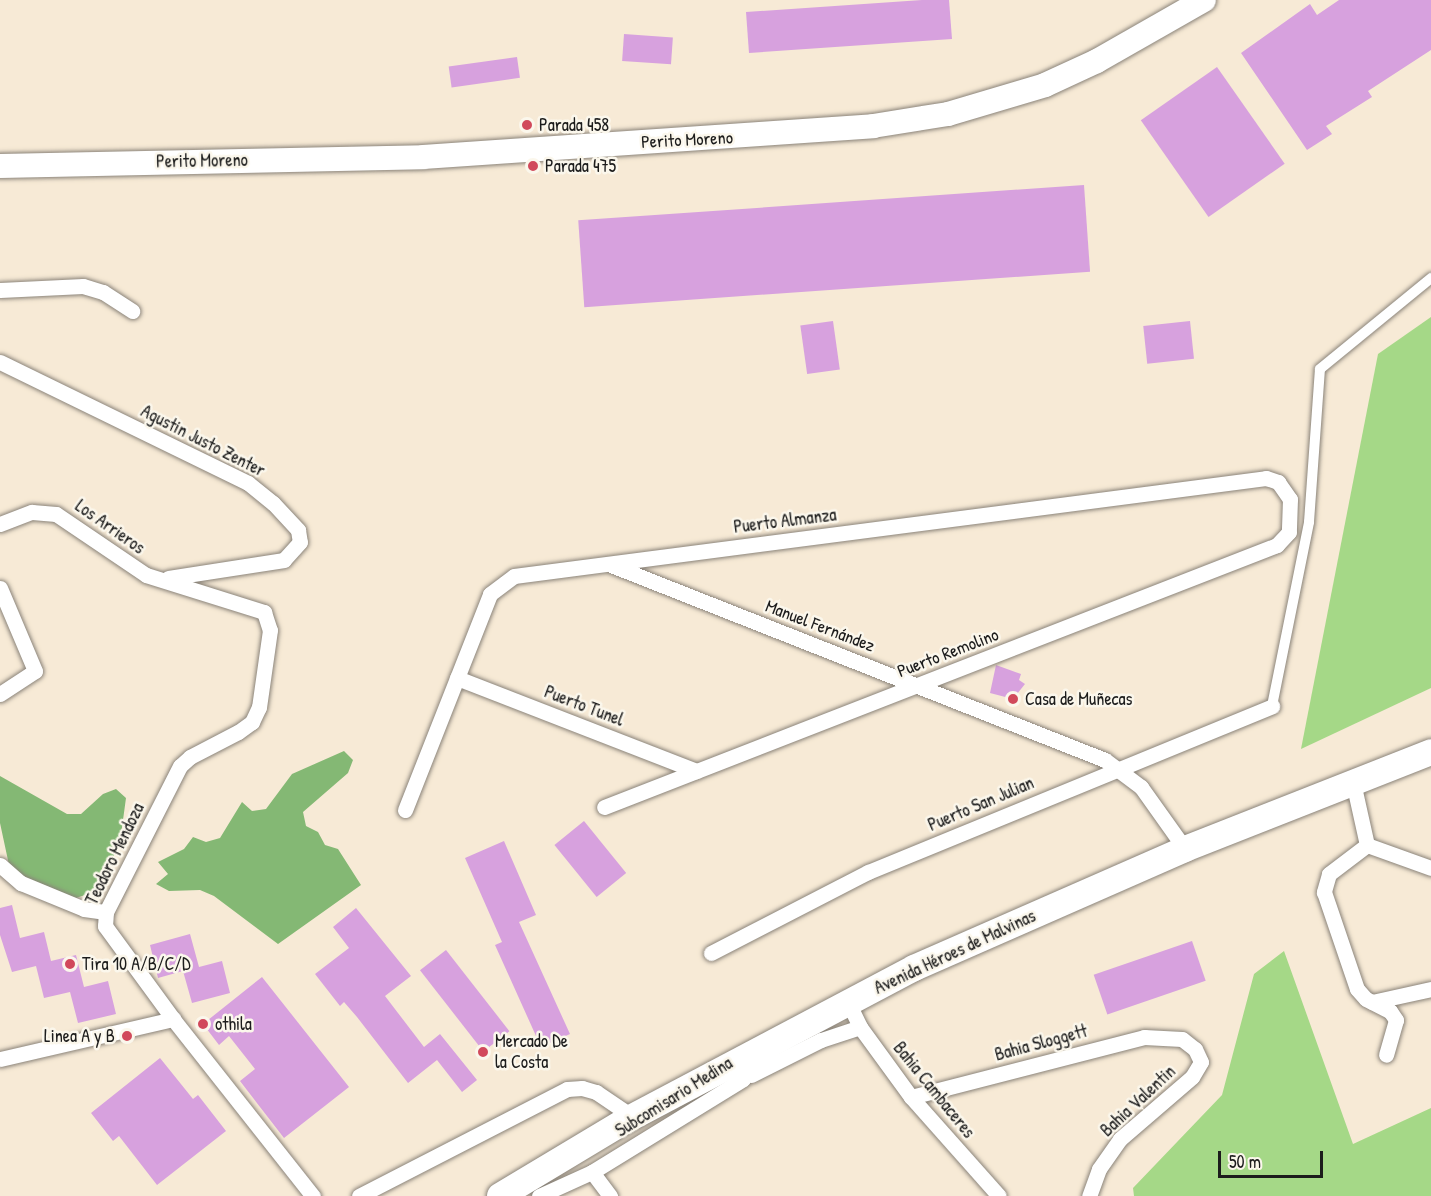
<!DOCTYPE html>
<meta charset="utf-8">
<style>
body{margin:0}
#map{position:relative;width:1431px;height:1196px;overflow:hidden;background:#f7ead6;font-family:"Patrick Hand",sans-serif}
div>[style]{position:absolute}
.green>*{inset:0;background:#a5d887}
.forest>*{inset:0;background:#84b874}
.building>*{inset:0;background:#d7a1de;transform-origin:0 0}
.roads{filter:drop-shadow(0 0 2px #8a8379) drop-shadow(0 0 2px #8a8379)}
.pedestrian>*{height:10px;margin:-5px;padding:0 5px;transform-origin:5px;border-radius:5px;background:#fff}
.minor>*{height:15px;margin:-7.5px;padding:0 7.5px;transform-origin:7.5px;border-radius:7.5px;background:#fff}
.primary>*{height:24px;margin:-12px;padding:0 12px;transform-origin:12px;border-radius:12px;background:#fff}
.trunk>*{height:26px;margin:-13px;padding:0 13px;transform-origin:13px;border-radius:13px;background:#fff}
.dots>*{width:16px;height:16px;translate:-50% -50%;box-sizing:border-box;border:3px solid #fbf7ec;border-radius:50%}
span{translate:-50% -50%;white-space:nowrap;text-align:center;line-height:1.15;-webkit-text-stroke:5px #fbf7ec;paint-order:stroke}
.poi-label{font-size:18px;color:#1c1c1c}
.left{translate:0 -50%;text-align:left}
.right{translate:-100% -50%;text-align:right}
.street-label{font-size:18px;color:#1c1c1c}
.scale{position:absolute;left:1218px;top:1151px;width:105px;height:27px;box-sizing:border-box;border:3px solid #1c1c1c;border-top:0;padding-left:8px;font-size:18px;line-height:21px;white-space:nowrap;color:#1c1c1c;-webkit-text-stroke:4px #fbf7ec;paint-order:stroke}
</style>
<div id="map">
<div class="green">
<div style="clip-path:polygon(1431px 317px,1431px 688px,1301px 749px,1378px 354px)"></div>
<div style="clip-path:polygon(1284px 951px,1353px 1144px,1431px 1108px,1431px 1196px,1134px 1196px,1133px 1188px,1222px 1095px,1254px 974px)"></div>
</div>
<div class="forest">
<div style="clip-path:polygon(344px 751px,353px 760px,348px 773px,303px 812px,306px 826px,318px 832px,325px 845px,338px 849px,361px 885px,278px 944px,214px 896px,200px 890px,169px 891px,156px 884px,168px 874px,158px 862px,184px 849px,193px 837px,206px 842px,220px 838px,242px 802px,252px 811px,266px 809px,292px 774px)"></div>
<div style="clip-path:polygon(0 776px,67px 814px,81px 814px,103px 794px,116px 789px,126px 798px,120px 842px,102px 882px,91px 893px,76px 898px,18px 877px,9px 865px,0 823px)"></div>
</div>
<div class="building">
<div style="clip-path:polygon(922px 0,949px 0,952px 39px,749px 53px,746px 12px)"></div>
<div style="clip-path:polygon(1339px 0,1431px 0,1431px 50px,1368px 91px,1372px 97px,1326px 126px,1332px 134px,1307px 150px,1241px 53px,1310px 4px,1317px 15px)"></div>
<div style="left:624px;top:34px;width:49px;height:27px;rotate:4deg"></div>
<div style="left:517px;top:57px;width:21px;height:69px;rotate:82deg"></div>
<div style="left:1217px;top:67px;width:118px;height:93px;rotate:55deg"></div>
<div style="left:1084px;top:185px;width:87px;height:507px;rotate:86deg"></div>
<div style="left:833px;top:321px;width:49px;height:33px;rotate:82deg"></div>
<div style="left:1190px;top:321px;width:38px;height:47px;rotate:84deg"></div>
<div style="clip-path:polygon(996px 665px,1021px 674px,1019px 680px,1025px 684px,1013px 699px,990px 693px)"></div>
<div style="left:584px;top:821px;width:67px;height:38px;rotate:51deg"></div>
<div style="clip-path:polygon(504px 841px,536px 915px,519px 922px,570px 1034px,541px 1047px,495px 945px,502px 942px,465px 858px)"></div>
<div style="clip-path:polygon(12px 905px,20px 938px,44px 932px,51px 961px,76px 955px,84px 987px,108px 981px,116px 1014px,78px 1023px,70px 992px,44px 998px,36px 966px,12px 972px,0 935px,0 908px)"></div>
<div style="clip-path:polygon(356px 908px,411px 976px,385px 996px,424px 1047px,440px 1034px,477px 1080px,462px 1092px,437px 1060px,408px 1083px,357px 1017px,344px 1002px,340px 1006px,315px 974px,349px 948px,333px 927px)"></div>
<div style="clip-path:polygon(190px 934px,199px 967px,222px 961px,230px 993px,192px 1003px,183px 971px,158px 978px,150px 945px)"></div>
<div style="left:1192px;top:941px;width:42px;height:104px;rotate:71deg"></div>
<div style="left:446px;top:950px;width:103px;height:33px;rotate:52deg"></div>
<div style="clip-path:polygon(262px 977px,349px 1087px,284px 1138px,240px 1081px,255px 1069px,229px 1036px,219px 1045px,203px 1024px)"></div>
<div style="clip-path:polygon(160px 1058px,193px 1099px,198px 1095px,226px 1131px,157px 1185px,119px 1136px,113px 1141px,91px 1113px)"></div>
</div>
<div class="roads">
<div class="pedestrian">
<div style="left:1272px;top:706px;width:188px;rotate:-78.6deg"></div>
<div style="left:1309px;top:522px;width:153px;rotate:-85.9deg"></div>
<div style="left:1320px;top:369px;width:144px;rotate:-39.3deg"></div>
</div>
<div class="minor">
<div style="left:0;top:290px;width:83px;rotate:-2.8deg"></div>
<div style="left:83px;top:286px;width:21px;rotate:17deg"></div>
<div style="left:103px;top:292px;width:35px;rotate:33deg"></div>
<div style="left:0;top:362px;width:276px;rotate:26deg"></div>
<div style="left:248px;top:483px;width:32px;rotate:39deg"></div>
<div style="left:273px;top:503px;width:37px;rotate:47deg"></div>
<div style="left:298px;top:530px;width:12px;rotate:81deg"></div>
<div style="left:300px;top:542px;width:24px;rotate:132deg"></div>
<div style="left:284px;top:560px;width:117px;rotate:171.2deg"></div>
<div style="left:0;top:524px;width:34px;rotate:-21deg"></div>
<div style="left:32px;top:512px;width:24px;rotate:5deg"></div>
<div style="left:56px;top:514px;width:109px;rotate:34.1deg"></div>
<div style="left:146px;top:575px;width:124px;rotate:17.4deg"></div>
<div style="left:264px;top:612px;width:19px;rotate:72deg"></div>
<div style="left:270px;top:630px;width:78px;rotate:98.1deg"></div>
<div style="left:259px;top:707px;width:17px;rotate:115deg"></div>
<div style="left:252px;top:722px;width:17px;rotate:144deg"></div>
<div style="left:238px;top:732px;width:54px;rotate:152.5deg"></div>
<div style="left:190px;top:757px;width:13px;rotate:138deg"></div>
<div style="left:180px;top:766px;width:164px;rotate:116.9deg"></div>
<div style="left:106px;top:912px;width:14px;rotate:94deg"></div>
<div style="left:105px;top:926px;width:115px;rotate:53.8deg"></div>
<div style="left:173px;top:1019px;width:226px;rotate:51.7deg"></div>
<div style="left:611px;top:565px;width:531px;rotate:21.54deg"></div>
<div style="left:1105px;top:760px;width:45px;rotate:36.9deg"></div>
<div style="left:1141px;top:787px;width:76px;rotate:54.6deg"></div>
<div style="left:0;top:588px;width:90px;rotate:67.1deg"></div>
<div style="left:35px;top:671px;width:42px;rotate:146.7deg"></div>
<div style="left:457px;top:678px;width:257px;rotate:21.2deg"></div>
<div style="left:1353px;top:782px;width:65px;rotate:77.5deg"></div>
<div style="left:1367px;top:845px;width:68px;rotate:19.8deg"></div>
<div style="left:405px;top:810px;width:232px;rotate:-68.5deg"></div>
<div style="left:490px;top:594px;width:30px;rotate:-37deg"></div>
<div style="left:514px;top:576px;width:758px;rotate:-7.42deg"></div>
<div style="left:1266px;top:478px;width:13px;rotate:18deg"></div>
<div style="left:1278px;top:482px;width:21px;rotate:55deg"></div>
<div style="left:1290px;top:499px;width:33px;rotate:92deg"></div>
<div style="left:1289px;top:532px;width:18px;rotate:133deg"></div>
<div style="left:1277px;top:545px;width:722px;rotate:158.73deg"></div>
<div style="left:1367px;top:845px;width:48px;rotate:142.7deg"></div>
<div style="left:1329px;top:874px;width:19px;rotate:106deg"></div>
<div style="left:1324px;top:892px;width:102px;rotate:71.2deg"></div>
<div style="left:1357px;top:989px;width:13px;rotate:48deg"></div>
<div style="left:1366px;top:999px;width:27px;rotate:27deg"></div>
<div style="left:1390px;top:1011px;width:11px;rotate:56deg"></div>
<div style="left:1396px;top:1020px;width:36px;rotate:106deg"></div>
<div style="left:0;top:865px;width:28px;rotate:41deg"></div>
<div style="left:21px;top:883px;width:68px;rotate:22.4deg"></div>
<div style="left:84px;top:909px;width:22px;rotate:8deg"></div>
<div style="left:711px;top:953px;width:177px;rotate:-27.3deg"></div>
<div style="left:868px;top:872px;width:437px;rotate:-22.3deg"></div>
<div style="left:848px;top:1002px;width:28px;rotate:64deg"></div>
<div style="left:860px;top:1027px;width:87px;rotate:53.9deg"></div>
<div style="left:911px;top:1097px;width:132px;rotate:48.4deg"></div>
<div style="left:1372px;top:1002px;width:60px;rotate:-12.4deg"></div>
<div style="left:0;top:1059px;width:178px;rotate:-13deg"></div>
<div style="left:751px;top:1075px;width:78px;rotate:-26.6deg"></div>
<div style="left:821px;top:1040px;width:41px;rotate:-18.4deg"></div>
<div style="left:911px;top:1097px;width:241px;rotate:-14.4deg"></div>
<div style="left:1144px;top:1037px;width:38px;rotate:3deg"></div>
<div style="left:1182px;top:1039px;width:16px;rotate:38deg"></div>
<div style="left:1195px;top:1049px;width:14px;rotate:65deg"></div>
<div style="left:1201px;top:1062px;width:17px;rotate:121deg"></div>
<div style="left:1192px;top:1077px;width:95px;rotate:139.3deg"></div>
<div style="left:1120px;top:1139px;width:37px;rotate:125deg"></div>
<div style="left:1099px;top:1169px;width:29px;rotate:110deg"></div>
<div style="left:592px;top:1172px;width:177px;rotate:-31.6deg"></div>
<div style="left:743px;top:1079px;width:36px;rotate:-52deg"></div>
<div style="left:359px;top:1196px;width:234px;rotate:-27.2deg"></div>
<div style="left:567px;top:1089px;width:15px;rotate:-4deg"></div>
<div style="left:582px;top:1088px;width:15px;rotate:16deg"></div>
<div style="left:596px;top:1092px;width:45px;rotate:34deg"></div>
<div style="left:539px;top:1196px;width:58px;rotate:-24.4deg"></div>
<div style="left:592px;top:1172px;width:30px;rotate:53deg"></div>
</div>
<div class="primary">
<div style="left:0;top:166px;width:423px;rotate:-1.2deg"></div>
<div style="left:423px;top:157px;width:451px;rotate:-3.9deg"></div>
<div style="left:873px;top:126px;width:76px;rotate:-9.1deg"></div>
<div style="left:948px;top:114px;width:101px;rotate:-16.6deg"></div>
<div style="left:1045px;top:85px;width:57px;rotate:-24.8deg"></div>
<div style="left:1097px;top:61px;width:123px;rotate:-29.7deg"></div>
</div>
<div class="trunk">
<div style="left:500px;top:1196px;width:146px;rotate:-31deg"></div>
<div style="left:625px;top:1121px;width:327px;rotate:-27.9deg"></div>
<div style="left:914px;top:968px;width:296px;rotate:-23.7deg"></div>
<div style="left:1185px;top:849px;width:264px;rotate:-21.5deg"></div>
</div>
</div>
<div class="dots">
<div style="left:527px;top:125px;background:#d1495b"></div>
<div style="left:533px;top:166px;background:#d1495b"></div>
<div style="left:1013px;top:699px;background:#d1495b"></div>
<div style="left:70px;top:964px;background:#d1495b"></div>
<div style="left:203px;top:1024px;background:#d1495b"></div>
<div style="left:127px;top:1036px;background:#d1495b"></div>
<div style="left:483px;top:1052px;background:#d1495b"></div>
</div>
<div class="poi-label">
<span class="left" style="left:539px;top:125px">Parada 458</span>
<span class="left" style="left:545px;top:166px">Parada 475</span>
<span class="left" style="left:1025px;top:699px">Casa de Muñecas</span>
<span class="left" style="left:82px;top:964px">Tira 10 A/B/C/D</span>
<span class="left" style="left:215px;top:1024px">othila</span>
<span class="right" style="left:115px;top:1036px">Linea A y B</span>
<span class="left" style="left:495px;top:1052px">Mercado De<br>la Costa</span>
</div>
<div class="street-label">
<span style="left:687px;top:140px;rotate:-3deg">Perito Moreno</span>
<span style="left:202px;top:161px;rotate:-1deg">Perito Moreno</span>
<span style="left:203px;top:441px;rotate:27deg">Agustin Justo Zenter</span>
<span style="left:785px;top:521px;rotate:-7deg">Puerto Almanza</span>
<span style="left:110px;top:527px;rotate:35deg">Los Arrieros</span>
<span style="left:820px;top:626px;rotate:21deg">Manuel Fernández</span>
<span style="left:948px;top:653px;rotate:-21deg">Puerto Remolino</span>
<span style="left:584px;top:706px;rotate:21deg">Puerto Tunel</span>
<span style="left:981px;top:804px;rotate:-23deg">Puerto San Julian</span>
<span style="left:115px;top:854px;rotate:-64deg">Teodoro Mendoza</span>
<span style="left:955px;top:952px;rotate:-25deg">Avenida Héroes de Malvinas</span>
<span style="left:1041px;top:1043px;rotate:-15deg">Bahia Sloggett</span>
<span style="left:934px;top:1090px;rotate:51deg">Bahia Cambaceres</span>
<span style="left:674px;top:1097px;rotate:-32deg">Subcomisario Medina</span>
<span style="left:1138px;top:1101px;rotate:-43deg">Bahia Valentin</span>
</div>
<div class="scale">50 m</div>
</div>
